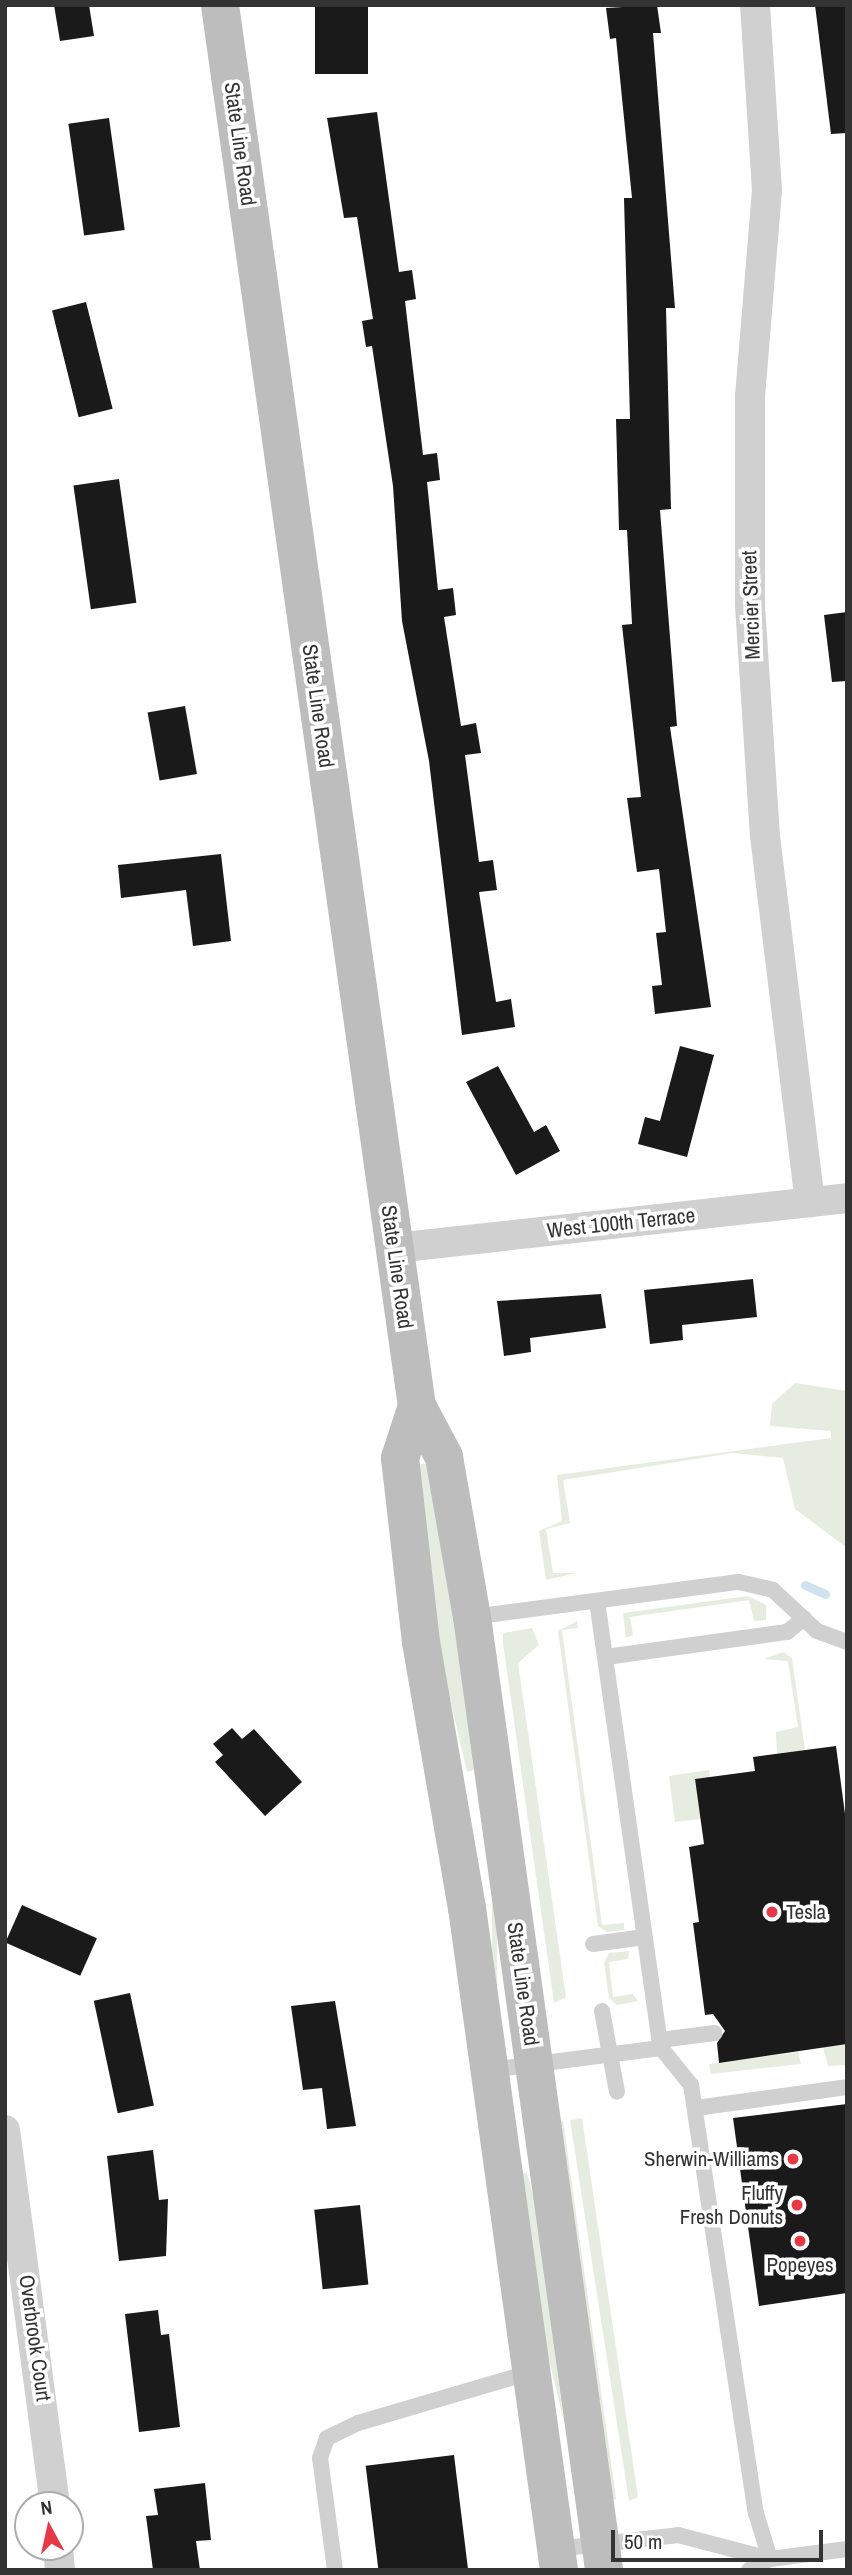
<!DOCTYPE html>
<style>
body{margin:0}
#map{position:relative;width:852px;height:2575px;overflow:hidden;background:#fff;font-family:"Archivo Narrow",sans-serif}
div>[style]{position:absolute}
.green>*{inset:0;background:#e6ecdf;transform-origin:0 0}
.stream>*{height:9px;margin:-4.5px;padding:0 4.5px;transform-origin:4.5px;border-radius:4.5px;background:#cfe2ee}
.building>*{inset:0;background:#1a1a1a;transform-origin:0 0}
.lane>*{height:16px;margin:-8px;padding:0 8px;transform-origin:8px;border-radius:8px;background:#d0d0d0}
.street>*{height:30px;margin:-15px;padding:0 15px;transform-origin:15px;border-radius:15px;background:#d0d0d0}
.secondary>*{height:38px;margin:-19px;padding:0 19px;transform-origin:19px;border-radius:19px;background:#bdbdbd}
.dots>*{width:19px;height:19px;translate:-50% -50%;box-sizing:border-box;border:4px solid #fff;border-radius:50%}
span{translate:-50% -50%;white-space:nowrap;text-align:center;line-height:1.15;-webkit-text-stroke:7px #fff;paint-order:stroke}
.street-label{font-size:21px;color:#333}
.poi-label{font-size:21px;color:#333}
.left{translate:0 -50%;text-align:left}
.right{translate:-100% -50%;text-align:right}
.frame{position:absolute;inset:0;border:7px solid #333;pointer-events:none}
.north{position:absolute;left:14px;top:2491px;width:70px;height:70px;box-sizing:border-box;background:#fff;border:2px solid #adadad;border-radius:50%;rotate:352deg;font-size:19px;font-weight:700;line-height:28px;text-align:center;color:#333}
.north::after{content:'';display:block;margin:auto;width:24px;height:32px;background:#e63946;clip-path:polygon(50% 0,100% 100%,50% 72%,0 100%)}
.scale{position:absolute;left:611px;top:2530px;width:212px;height:32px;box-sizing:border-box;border:4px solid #333;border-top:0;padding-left:9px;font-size:21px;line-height:24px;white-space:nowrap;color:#333;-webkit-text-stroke:5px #fff;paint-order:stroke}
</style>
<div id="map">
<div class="green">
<div style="clip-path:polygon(795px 1383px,847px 1391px,847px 1548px,795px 1509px,783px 1458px,733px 1453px,563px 1480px,570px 1523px,546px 1529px,553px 1573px,576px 1573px,546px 1580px,539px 1531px,562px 1521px,557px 1475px,831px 1438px,831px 1431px,770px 1426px,772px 1404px)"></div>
<div style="clip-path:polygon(418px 1464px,426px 1464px,448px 1584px,475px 1770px,467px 1772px,441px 1659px)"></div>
<div style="clip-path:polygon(748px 1596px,766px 1605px,766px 1620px,754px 1621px,749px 1600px,630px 1617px,633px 1635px,626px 1638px,623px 1613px)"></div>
<div style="clip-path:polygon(577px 1621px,578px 1628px,562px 1630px,602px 1925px,624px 1923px,624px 1930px,607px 1932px,598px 1926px,558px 1631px)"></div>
<div style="clip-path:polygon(532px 1628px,539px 1645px,518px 1663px,566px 1997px,554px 2003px,503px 1643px,503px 1633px)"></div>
<div style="clip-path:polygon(783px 1652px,792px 1658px,805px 1750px,777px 1754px,776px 1732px,798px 1727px,788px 1661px,764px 1659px)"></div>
<div style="left:492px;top:1654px;width:5px;height:343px"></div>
<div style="clip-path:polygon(709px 1770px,710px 1777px,695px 1779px,701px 1819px,675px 1822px,669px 1776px)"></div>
<div style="clip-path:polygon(629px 1951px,628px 1959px,609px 1962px,613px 1997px,633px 1994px,638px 2001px,617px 2005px,609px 1998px,604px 1963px,609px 1953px)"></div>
<div style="clip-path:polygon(847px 2044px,847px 2065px,828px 2066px,823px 2047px)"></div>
<div style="clip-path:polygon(798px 2052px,801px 2064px,711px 2074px,709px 2064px)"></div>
<div style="clip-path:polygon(582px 2118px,638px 2497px,629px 2501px,570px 2120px)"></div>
<div style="left:563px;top:2121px;width:382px;height:6px;rotate:82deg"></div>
<div style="clip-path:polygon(519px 2173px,527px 2173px,534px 2198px,564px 2422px,541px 2326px)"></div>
</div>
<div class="stream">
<div style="left:805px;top:1585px;width:22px;rotate:24deg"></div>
</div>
<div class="building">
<div style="clip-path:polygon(54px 5px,89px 5px,94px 36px,60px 41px)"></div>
<div style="left:315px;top:5px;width:53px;height:69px"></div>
<div style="clip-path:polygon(657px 5px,661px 33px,653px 33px,675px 308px,666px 308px,671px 509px,660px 510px,677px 726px,670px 727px,711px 1007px,655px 1014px,652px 986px,662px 985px,656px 933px,666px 932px,659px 869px,637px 872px,627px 798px,641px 797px,622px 625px,632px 624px,627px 530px,619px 530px,616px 419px,630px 419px,624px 198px,632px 198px,616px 38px,610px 39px,606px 8px)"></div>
<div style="clip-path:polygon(815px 5px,847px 5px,847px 133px,831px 134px)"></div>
<div style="clip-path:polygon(377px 112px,399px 272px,412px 270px,416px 299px,405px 301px,423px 455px,437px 453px,440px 480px,427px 482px,438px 590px,453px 588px,456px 615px,444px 617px,461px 726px,476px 723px,481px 753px,465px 755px,479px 862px,493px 860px,497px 890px,479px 892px,496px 1002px,511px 999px,515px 1027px,462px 1035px,429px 761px,402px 621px,393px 486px,372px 346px,366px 347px,362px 321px,373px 319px,357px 217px,344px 218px,327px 118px)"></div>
<div style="left:109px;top:118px;width:113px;height:41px;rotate:82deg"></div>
<div style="left:86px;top:302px;width:110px;height:35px;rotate:76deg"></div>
<div style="left:119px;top:479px;width:125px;height:46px;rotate:82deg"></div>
<div style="clip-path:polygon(847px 612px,847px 681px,832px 682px,824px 615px)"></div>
<div style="left:185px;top:706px;width:69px;height:38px;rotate:80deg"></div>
<div style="clip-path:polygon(221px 854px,231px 941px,193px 946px,186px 890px,121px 898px,118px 865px)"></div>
<div style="clip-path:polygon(680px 1046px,714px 1055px,687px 1157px,638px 1144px,645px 1117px,660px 1121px)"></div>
<div style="clip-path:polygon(498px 1066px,534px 1132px,546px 1125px,560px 1151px,516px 1175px,466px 1082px)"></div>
<div style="clip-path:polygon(753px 1279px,757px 1317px,682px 1325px,683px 1340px,650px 1344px,644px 1290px)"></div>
<div style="clip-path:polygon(601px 1294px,606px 1328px,530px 1338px,531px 1352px,504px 1356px,497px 1301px)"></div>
<div style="clip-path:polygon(232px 1728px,242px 1739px,254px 1729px,302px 1782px,265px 1816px,215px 1762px,223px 1755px,213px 1744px)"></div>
<div style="clip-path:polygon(836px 1746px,847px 1829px,847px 2044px,719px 2063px,717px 2043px,725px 2031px,713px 2014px,705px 2015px,693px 1923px,699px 1922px,689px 1847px,704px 1844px,695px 1779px,755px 1771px,753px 1757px)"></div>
<div style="left:22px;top:1905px;width:82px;height:41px;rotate:24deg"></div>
<div style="left:130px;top:1993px;width:115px;height:37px;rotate:78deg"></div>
<div style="clip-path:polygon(335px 2001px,356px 2126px,327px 2129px,322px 2088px,303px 2090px,291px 2006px)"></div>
<div style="clip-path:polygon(847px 2104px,847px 2293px,759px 2306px,733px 2118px)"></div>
<div style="clip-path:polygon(153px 2150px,159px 2200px,168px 2199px,166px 2256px,119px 2261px,107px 2156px)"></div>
<div style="left:360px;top:2205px;width:80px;height:46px;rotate:84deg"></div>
<div style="clip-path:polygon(158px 2310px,161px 2335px,169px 2334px,180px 2427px,139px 2432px,125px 2314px)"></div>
<div style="left:454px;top:2455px;width:116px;height:89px;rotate:83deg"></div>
<div style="clip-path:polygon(205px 2483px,211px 2540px,196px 2541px,200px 2570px,153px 2570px,146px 2516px,158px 2515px,154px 2489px)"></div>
</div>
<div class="lane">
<div style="left:597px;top:1601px;width:452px;rotate:81.9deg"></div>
<div style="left:661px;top:2048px;width:48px;rotate:51deg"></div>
<div style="left:691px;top:2085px;width:433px;rotate:81.4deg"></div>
<div style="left:756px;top:2513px;width:48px;rotate:73.1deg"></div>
<div style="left:472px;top:1617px;width:269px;rotate:-7.5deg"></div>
<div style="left:739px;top:1582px;width:35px;rotate:13deg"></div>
<div style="left:773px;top:1590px;width:60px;rotate:43deg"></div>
<div style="left:817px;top:1631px;width:32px;rotate:20deg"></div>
<div style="left:606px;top:1657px;width:183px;rotate:-7.9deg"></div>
<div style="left:787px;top:1632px;width:22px;rotate:-39deg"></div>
<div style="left:593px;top:1944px;width:52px;rotate:-7.7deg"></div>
<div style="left:602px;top:2011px;width:82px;rotate:79.5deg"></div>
<div style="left:660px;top:2040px;width:55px;rotate:-7.3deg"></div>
<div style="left:489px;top:2070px;width:173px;rotate:-7.3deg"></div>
<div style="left:696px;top:2108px;width:152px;rotate:-7.9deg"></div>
<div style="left:556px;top:2549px;width:123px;rotate:-6.5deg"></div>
<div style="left:678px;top:2535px;width:95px;rotate:14.6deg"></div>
<div style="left:335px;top:2570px;width:113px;rotate:-97.6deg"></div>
<div style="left:320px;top:2458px;width:21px;rotate:-71deg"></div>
<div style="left:327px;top:2438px;width:34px;rotate:-26deg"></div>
<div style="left:358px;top:2423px;width:180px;rotate:-16.4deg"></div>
<div style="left:749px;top:2570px;width:24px;rotate:-28deg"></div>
<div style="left:770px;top:2559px;width:78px;rotate:-7.4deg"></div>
</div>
<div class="street">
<div style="left:755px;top:5px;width:185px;rotate:86.3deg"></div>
<div style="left:767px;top:190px;width:206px;rotate:94.7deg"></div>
<div style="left:750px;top:395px;width:210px;rotate:90deg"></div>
<div style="left:750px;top:605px;width:231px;rotate:86.3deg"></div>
<div style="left:765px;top:836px;width:369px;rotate:83deg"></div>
<div style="left:395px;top:1248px;width:455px;rotate:-6.3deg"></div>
<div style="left:5px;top:2130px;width:378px;rotate:82.4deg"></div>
<div style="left:58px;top:2547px;width:23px;rotate:85deg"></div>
</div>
<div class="secondary">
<div style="left:220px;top:5px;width:1415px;rotate:82deg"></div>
<div style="left:417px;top:1406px;width:58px;rotate:62.1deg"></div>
<div style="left:444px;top:1457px;width:162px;rotate:80.1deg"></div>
<div style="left:472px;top:1617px;width:962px;rotate:82.11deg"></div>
<div style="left:417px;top:1406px;width:55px;rotate:108.1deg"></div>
<div style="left:400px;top:1458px;width:185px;rotate:83.5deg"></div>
<div style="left:421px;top:1642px;width:270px;rotate:80.2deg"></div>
<div style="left:467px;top:1908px;width:668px;rotate:82.09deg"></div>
</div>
<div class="dots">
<div style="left:772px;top:1912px;background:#e63946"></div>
<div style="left:793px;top:2159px;background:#e63946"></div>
<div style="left:797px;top:2205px;background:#e63946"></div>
<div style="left:800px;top:2241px;background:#e63946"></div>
</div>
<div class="street-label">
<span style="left:240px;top:144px;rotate:82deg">State Line Road</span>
<span style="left:751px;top:605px;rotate:-92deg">Mercier Street</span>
<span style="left:318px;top:706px;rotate:82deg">State Line Road</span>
<span style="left:621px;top:1223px;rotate:-6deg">West 100th Terrace</span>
<span style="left:397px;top:1267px;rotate:82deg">State Line Road</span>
<span style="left:523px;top:1984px;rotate:82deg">State Line Road</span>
<span style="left:35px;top:2338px;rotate:82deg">Overbrook Court</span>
</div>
<div class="poi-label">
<span class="left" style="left:786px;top:1912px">Tesla</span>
<span class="right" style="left:779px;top:2159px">Sherwin-Williams</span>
<span class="right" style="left:783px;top:2205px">Fluffy<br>Fresh Donuts</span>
<span style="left:800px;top:2265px">Popeyes</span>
</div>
<div class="frame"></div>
<div class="north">N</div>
<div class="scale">50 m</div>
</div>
